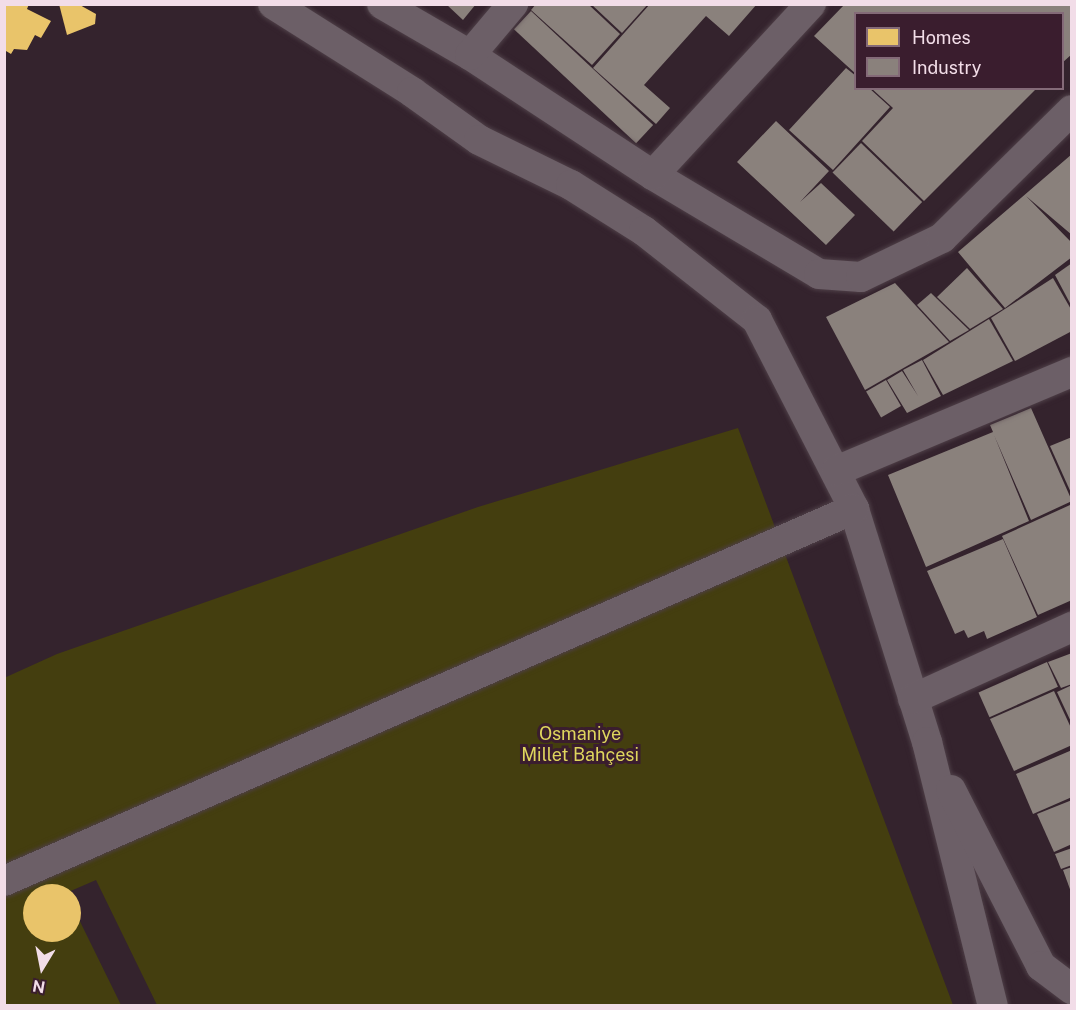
<!DOCTYPE html>
<meta charset="utf-8">
<style>
body{margin:0}
#map{position:relative;width:1076px;height:1010px;overflow:hidden;background:#34232d;font-family:"Public Sans",sans-serif}
div>[style]{position:absolute}
.green>*{inset:0;background:#443e0f}
.homes>*{inset:0;background:#e9c46a}
.round{border-radius:50%}
.industry>*{inset:0;background:#8a817c;transform-origin:0 0}
.roads{filter:drop-shadow(0 0 2px #4e3f47) drop-shadow(0 0 2px #4e3f47)}
.minor>*{height:30px;margin:-15px;padding:0 15px;transform-origin:15px;border-radius:15px;background:#6c5f67}
span{translate:-50% -50%;white-space:nowrap;text-align:center;line-height:1.15;-webkit-text-stroke:6px #3a1d2e;paint-order:stroke}
.park-label{font-size:18px;color:#ded55d}
.frame{position:absolute;inset:0;border:6px solid #f2dde8;pointer-events:none}
.legend{position:absolute;left:854px;top:12px;width:210px;height:78px;box-sizing:border-box;background:#3a1d2e;border:2px solid #846a78;margin:0;padding:8px 10px;list-style:none;font-size:18px;color:#f2dde8}
.legend li{display:flex;align-items:center;gap:12px;height:30px}
.legend b{width:30px;border:2px solid #846a78}
.north{position:absolute;left:12px;top:938px;width:60px;height:60px;-webkit-text-stroke:4px #3a1d2e;paint-order:stroke;rotate:190deg;font-size:16px;font-weight:700;line-height:24px;text-align:center;color:#f2dde8}
.north::after{content:'';display:block;margin:auto;width:21px;height:27px;background:#f2dde8;clip-path:polygon(50% 0,100% 100%,50% 72%,0 100%)}
</style>
<div id="map">
<div class="green">
<div style="clip-path:polygon(738px 428px,953px 1005px,157px 1005px,96px 880px,66px 893px,121px 1005px,5px 1005px,4px 678px,57px 654px,478px 507px)"></div>
</div>
<div class="homes">
<div style="clip-path:polygon(4px 4px,29px 4px,27px 9px,51px 21px,41px 38px,35px 35px,27px 50px,14px 49px,11px 54px,6px 51px,4px 54px)"></div>
<div style="clip-path:polygon(59px 4px,78px 4px,96px 14px,95px 24px,67px 35px)"></div>
<div class="round" style="left:23px;top:884px;width:58px;height:58px"></div>
</div>
<div class="industry">
<div style="clip-path:polygon(446px 4px,476px 4px,463px 20px)"></div>
<div style="clip-path:polygon(536px 4px,588px 4px,620px 34px,592px 65px,531px 10px)"></div>
<div style="clip-path:polygon(591px 4px,648px 4px,622px 33px)"></div>
<div style="clip-path:polygon(650px 4px,757px 4px,729px 36px,706px 16px,644px 85px,670px 108px,656px 124px,593px 68px)"></div>
<div style="clip-path:polygon(845px 4px,1072px 4px,1072px 54px,1062px 63px,1062px 14px,856px 14px,856px 74px,814px 36px)"></div>
<div style="left:531px;top:11px;width:167px;height:25px;rotate:43deg"></div>
<div style="clip-path:polygon(846px 68px,856px 76px,856px 88px,869px 88px,890px 107px,833px 170px,789px 130px)"></div>
<div style="clip-path:polygon(871px 88px,1037px 88px,924px 201px,862px 141px,893px 108px)"></div>
<div style="clip-path:polygon(776px 121px,829px 171px,800px 202px,821px 183px,855px 215px,826px 245px,737px 162px)"></div>
<div style="left:861px;top:143px;width:85px;height:41px;rotate:44deg"></div>
<div style="clip-path:polygon(1072px 154px,1072px 235px,1026px 196px,1072px 243px,1072px 257px,1005px 308px,958px 252px)"></div>
<div style="clip-path:polygon(1072px 263px,1072px 307px,1055px 275px)"></div>
<div style="clip-path:polygon(967px 268px,1003px 309px,970px 329px,937px 297px)"></div>
<div style="clip-path:polygon(1053px 278px,1072px 311px,1072px 331px,1015px 361px,991px 318px)"></div>
<div style="clip-path:polygon(895px 283px,949px 342px,865px 390px,826px 317px)"></div>
<div style="clip-path:polygon(931px 293px,969px 330px,950px 341px,917px 305px)"></div>
<div style="clip-path:polygon(989px 319px,1013px 361px,943px 395px,923px 360px)"></div>
<div style="clip-path:polygon(922px 360px,941px 396px,907px 413px,887px 380px,902px 371px,918px 396px,903px 370px)"></div>
<div style="left:886px;top:380px;width:30px;height:23px;rotate:60deg"></div>
<div style="clip-path:polygon(1031px 408px,1072px 501px,1031px 520px,994px 435px,1029px 521px,926px 567px,888px 475px,993px 432px,990px 425px)"></div>
<div style="clip-path:polygon(1072px 437px,1072px 495px,1050px 446px)"></div>
<div style="clip-path:polygon(1070px 505px,1072px 600px,1038px 615px,1002px 536px)"></div>
<div style="clip-path:polygon(1003px 539px,1037px 617px,987px 639px,984px 631px,968px 638px,964px 630px,955px 634px,927px 571px)"></div>
<div style="clip-path:polygon(1072px 653px,1072px 684px,1061px 688px,1048px 662px)"></div>
<div style="left:1047px;top:662px;width:27px;height:75px;rotate:66deg"></div>
<div style="clip-path:polygon(1072px 685px,1072px 724px,1057px 692px)"></div>
<div style="clip-path:polygon(1054px 691px,1072px 730px,1072px 745px,1014px 771px,990px 719px)"></div>
<div style="clip-path:polygon(1072px 750px,1072px 797px,1033px 814px,1016px 774px)"></div>
<div style="clip-path:polygon(1072px 800px,1072px 844px,1054px 852px,1037px 814px)"></div>
<div style="clip-path:polygon(1072px 848px,1072px 865px,1061px 869px,1055px 854px)"></div>
<div style="clip-path:polygon(1072px 867px,1072px 892px,1071px 892px,1063px 870px)"></div>
</div>
<div class="roads">
<div class="minor">
<div style="left:273px;top:4px;width:165px;rotate:32.3deg"></div>
<div style="left:412px;top:92px;width:82px;rotate:35.6deg"></div>
<div style="left:479px;top:140px;width:102px;rotate:26.1deg"></div>
<div style="left:571px;top:185px;width:86px;rotate:32.2deg"></div>
<div style="left:644px;top:231px;width:144px;rotate:38.2deg"></div>
<div style="left:757px;top:320px;width:212px;rotate:62.8deg"></div>
<div style="left:854px;top:509px;width:244px;rotate:72.6deg"></div>
<div style="left:927px;top:742px;width:272px;rotate:76deg"></div>
<div style="left:382px;top:4px;width:102px;rotate:30.1deg"></div>
<div style="left:470px;top:55px;width:219px;rotate:33.3deg"></div>
<div style="left:653px;top:175px;width:193px;rotate:30.8deg"></div>
<div style="left:819px;top:274px;width:42px;rotate:4.1deg"></div>
<div style="left:861px;top:277px;width:90px;rotate:-25.7deg"></div>
<div style="left:942px;top:238px;width:182px;rotate:-44.6deg"></div>
<div style="left:470px;top:55px;width:67px;rotate:-49.9deg"></div>
<div style="left:653px;top:175px;width:233px;rotate:-47.3deg"></div>
<div style="left:836px;top:471px;width:256px;rotate:-22.8deg"></div>
<div style="left:913px;top:699px;width:175px;rotate:-24.4deg"></div>
<div style="left:951px;top:790px;width:198px;rotate:62.9deg"></div>
<div style="left:1041px;top:966px;width:39px;rotate:37deg"></div>
<div style="left:4px;top:881px;width:928px;rotate:-23.64deg"></div>
</div>
</div>
<div class="park-label">
<span style="left:580px;top:745px">Osmaniye<br>Millet Bahçesi</span>
</div>
<div class="frame"></div>
<ul class="legend">
<li><b style="height:16px;background:#e9c46a"></b>Homes</li>
<li><b style="height:16px;background:#8a817c"></b>Industry</li>
</ul>
<div class="north">N</div>
</div>
